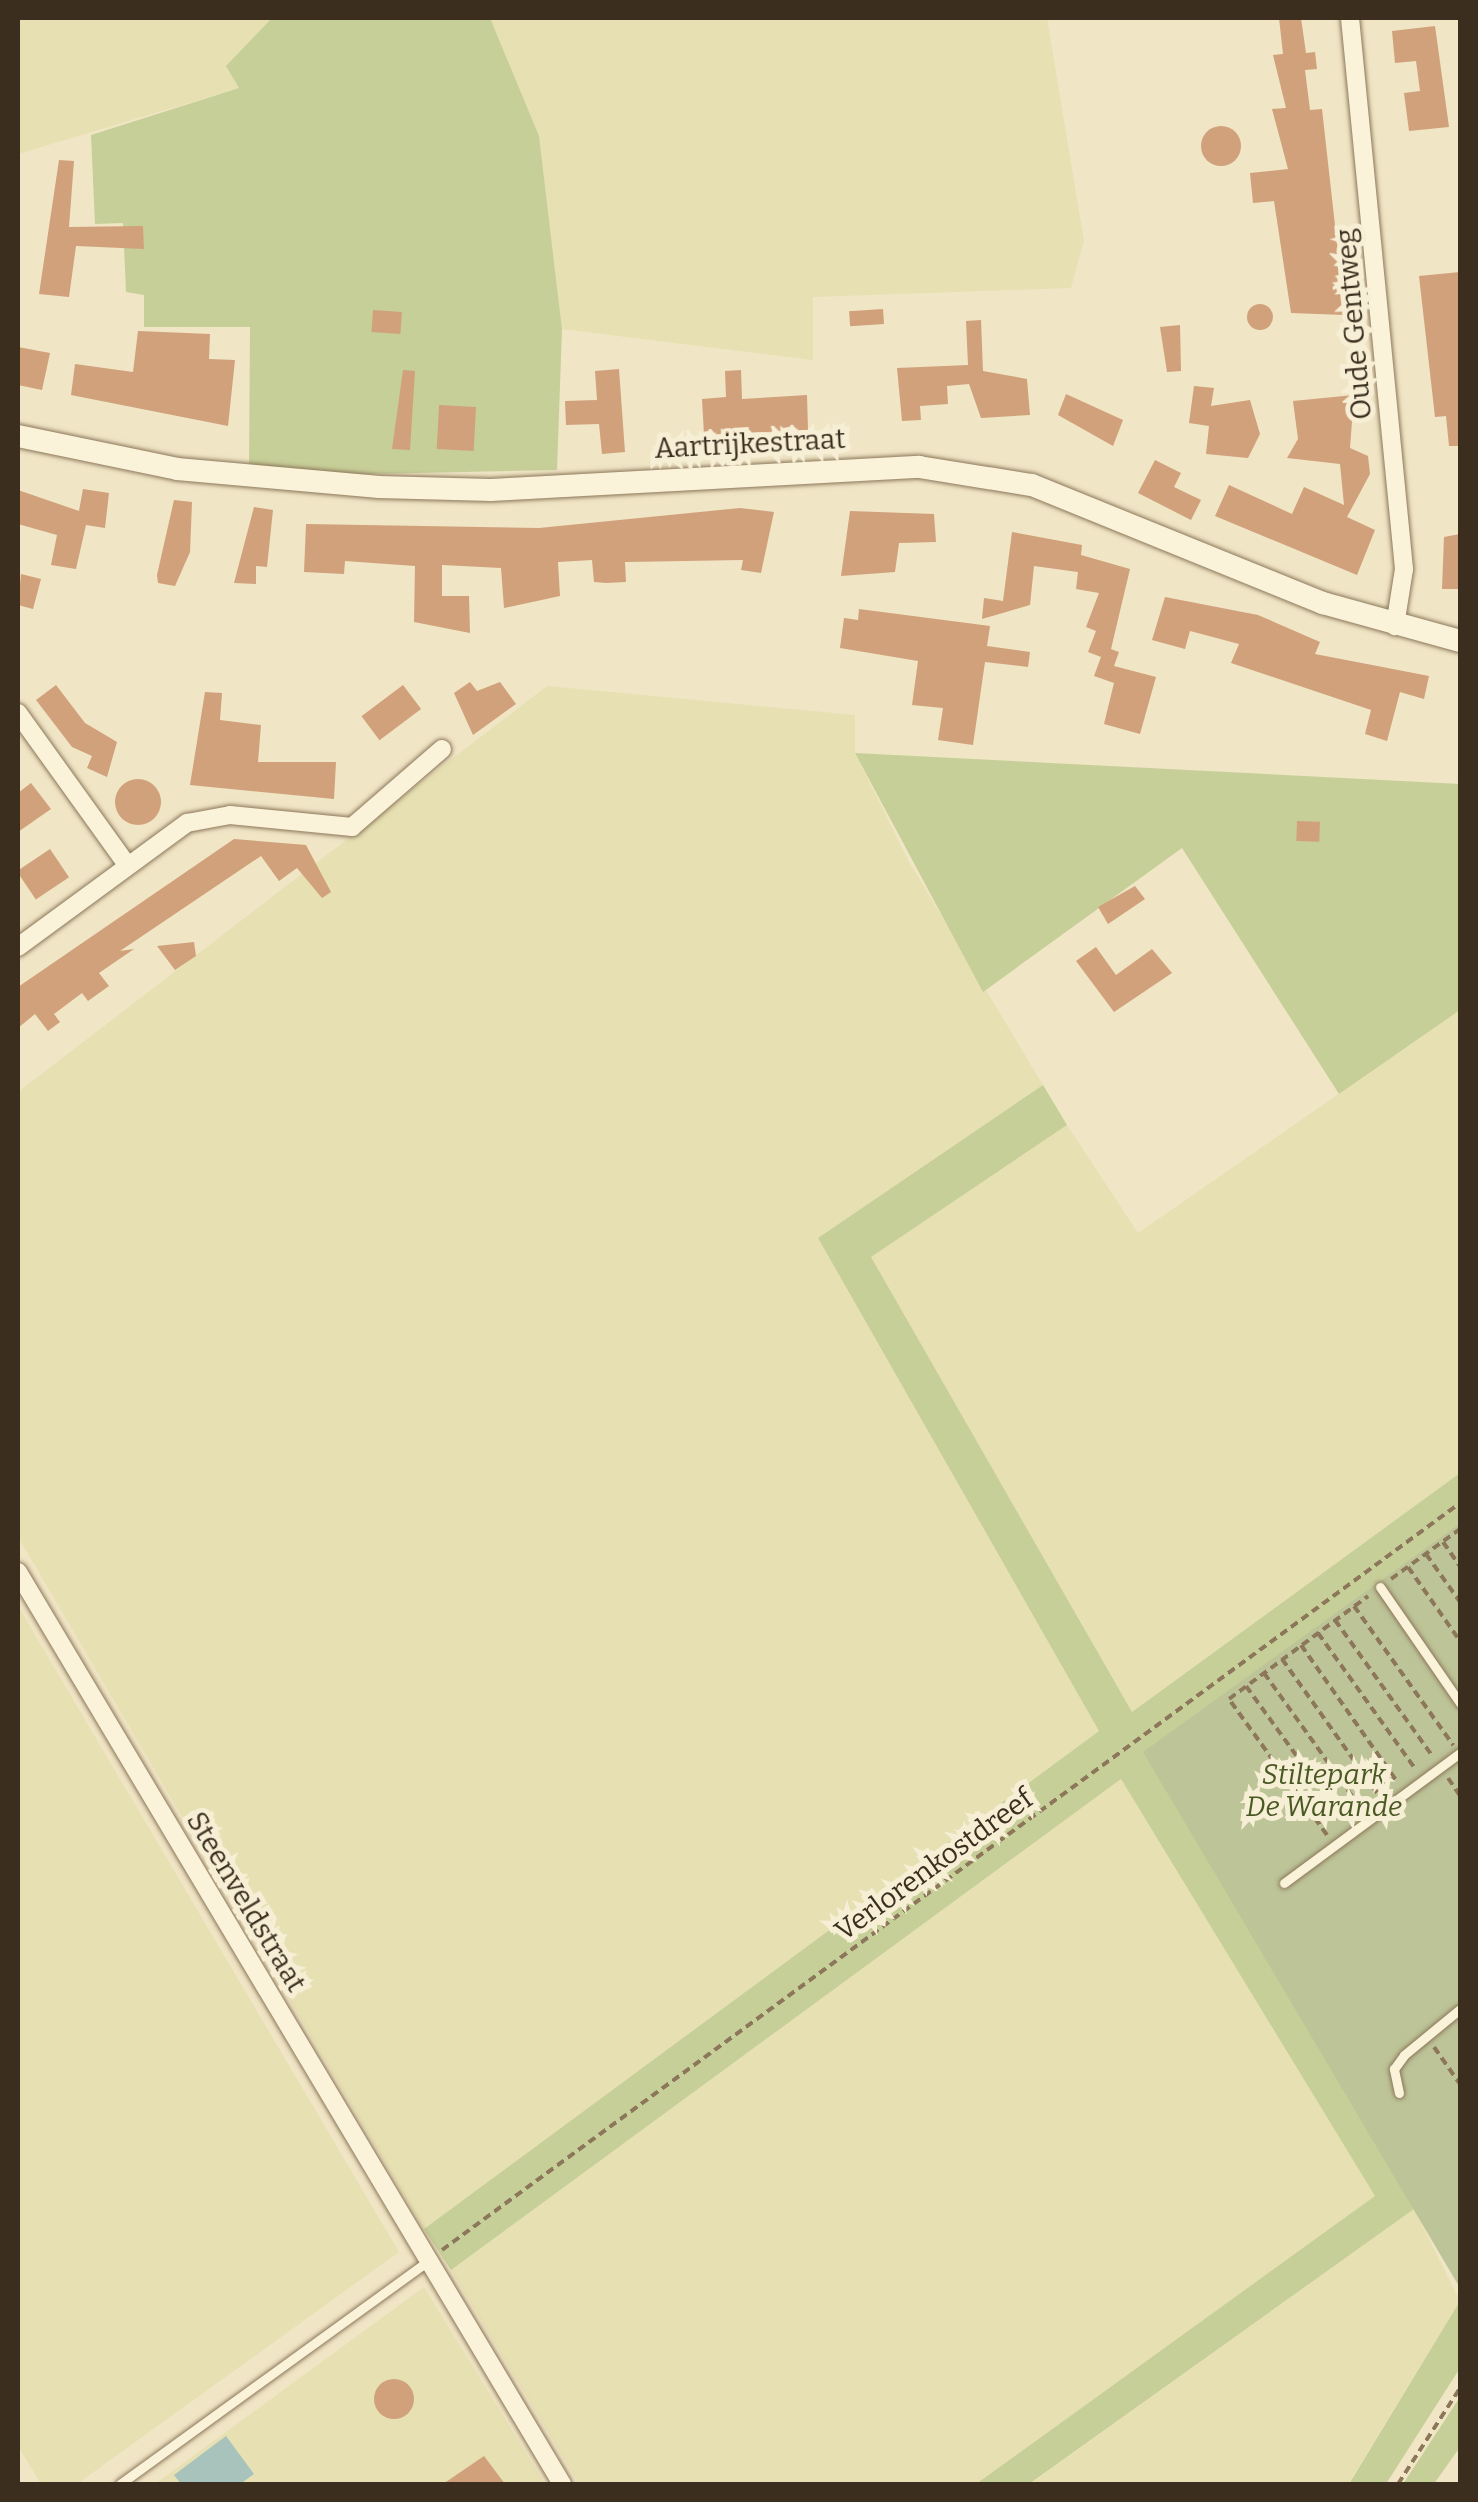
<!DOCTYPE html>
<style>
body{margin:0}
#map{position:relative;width:1478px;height:2502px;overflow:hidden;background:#f0e5c5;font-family:Bitter,serif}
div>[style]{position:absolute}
.farmland>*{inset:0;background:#e6e0b2}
.green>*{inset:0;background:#c7cf98}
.cemetery>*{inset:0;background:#bdc498}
.water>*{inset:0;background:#a7c3bc}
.building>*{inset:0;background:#d0a17a;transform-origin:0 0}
.round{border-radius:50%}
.path>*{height:4px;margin-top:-2px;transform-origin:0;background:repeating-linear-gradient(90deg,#8c775a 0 8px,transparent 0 13px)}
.roads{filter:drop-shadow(0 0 2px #8c775a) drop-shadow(0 0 2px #8c775a)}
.lane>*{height:9px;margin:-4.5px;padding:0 4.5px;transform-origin:4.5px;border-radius:4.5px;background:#faf2d9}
.street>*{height:18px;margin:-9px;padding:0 9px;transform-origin:9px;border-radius:9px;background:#faf2d9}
.secondary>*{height:22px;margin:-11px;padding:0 11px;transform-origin:11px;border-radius:11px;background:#faf2d9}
span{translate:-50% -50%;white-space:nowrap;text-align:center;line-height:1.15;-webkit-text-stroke:10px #f7efd5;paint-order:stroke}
.street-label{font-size:28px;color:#3c2e1f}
.park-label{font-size:28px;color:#4a5924;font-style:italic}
.frame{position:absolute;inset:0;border:20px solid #3c2e1f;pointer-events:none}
</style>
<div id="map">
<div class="farmland">
<div style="clip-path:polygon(18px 18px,272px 18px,227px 66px,239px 88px,18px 154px)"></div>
<div style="clip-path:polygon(490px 18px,1047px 18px,1084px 241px,1071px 288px,813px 297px,813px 360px,562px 329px,543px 170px)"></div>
<div style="clip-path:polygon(547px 686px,855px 715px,855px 753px,908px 860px,1043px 1085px,818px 1238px,1099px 1731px,424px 2229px,18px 1537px,18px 1092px)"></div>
<div style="clip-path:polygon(1460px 1010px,1460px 1473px,1132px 1712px,870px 1256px,1067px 1125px,1138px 1233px)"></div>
<div style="clip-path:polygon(18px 1606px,399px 2252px,77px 2484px,41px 2484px,18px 2446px)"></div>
<div style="clip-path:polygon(1121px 1779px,1376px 2196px,976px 2484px,579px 2484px,451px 2270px)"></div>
<div style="clip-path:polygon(1414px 2209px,1460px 2301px,1348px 2484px,1030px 2484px)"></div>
<div style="clip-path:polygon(424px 2287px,545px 2484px,155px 2484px)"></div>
</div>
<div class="green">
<div style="clip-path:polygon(272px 18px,490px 18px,539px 136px,562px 329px,557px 470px,321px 475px,249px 465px,250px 327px,144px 327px,144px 295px,126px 292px,123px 223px,95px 224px,91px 135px,239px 88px,226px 66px)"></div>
<div style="clip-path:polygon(855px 753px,1460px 784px,1460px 1010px,1339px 1094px,1182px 848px,983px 992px)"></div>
<div style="clip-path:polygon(1043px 1085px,1067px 1125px,871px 1257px,1132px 1712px,1460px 1473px,1460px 1523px,1144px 1752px,1414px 2209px,1029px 2484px,976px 2484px,1375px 2196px,1121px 1779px,451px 2270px,424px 2229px,1099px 1731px,818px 1238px)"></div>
<div style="clip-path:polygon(1460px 2301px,1460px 2368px,1386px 2484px,1349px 2484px)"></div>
<div style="clip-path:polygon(1460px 2397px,1460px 2447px,1434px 2484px,1403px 2484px)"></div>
</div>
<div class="cemetery">
<div style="clip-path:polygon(1460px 1523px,1460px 2288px,1143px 1752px)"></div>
</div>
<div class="water">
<div style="clip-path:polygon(226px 2436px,254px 2474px,240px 2484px,181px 2484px,174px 2475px)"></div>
</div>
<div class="building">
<div style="clip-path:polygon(1279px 18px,1301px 18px,1306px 53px,1315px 52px,1317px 69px,1305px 70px,1310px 110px,1322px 109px,1345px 315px,1291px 313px,1274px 201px,1253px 203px,1250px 173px,1288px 169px,1272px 109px,1286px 108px,1273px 55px,1283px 54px)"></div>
<div style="clip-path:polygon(1435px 26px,1449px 127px,1409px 131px,1404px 93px,1420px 91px,1416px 61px,1395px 63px,1392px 31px)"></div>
<div class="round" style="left:1201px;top:126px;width:40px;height:40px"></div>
<div style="clip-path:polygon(59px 160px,74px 161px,69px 227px,143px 226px,144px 249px,76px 246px,69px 297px,39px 294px)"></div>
<div style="clip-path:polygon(1460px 272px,1460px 446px,1449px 446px,1446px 416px,1435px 417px,1419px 276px)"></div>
<div class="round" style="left:1247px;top:304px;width:26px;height:26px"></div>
<div style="left:883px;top:309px;width:15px;height:34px;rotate:86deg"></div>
<div style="left:373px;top:310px;width:29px;height:22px;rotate:4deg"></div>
<div style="clip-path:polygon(981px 320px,983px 371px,1027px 379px,1030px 415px,981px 418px,969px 384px,947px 386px,948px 404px,920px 406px,921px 420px,902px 421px,897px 368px,968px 365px,966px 321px)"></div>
<div style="clip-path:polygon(1180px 325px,1181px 371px,1167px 372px,1160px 327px)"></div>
<div style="clip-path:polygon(138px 331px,210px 334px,209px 359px,235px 360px,228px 426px,71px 395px,75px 364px,133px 372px)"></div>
<div style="clip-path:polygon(18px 347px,50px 353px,42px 390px,18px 385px)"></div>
<div style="clip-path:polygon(619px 369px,625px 452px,602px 454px,599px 424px,566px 425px,565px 401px,597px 400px,595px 371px)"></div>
<div style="clip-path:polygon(403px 370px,415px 371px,410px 450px,392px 449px)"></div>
<div style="clip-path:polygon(741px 370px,742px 399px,807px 395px,808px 430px,704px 435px,702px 399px,726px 397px,725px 371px)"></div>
<div style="clip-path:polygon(1194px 386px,1214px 388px,1211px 406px,1250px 400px,1260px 434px,1248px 458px,1206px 454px,1209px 426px,1189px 423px)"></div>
<div style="clip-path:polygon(1066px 394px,1123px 420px,1113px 446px,1058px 415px)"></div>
<div style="clip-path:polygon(1354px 395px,1350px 448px,1368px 456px,1370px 474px,1347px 517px,1375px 530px,1357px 575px,1215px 516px,1229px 485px,1292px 514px,1304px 487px,1344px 505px,1340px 464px,1287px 458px,1298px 439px,1293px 401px)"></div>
<div style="left:476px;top:407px;width:44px;height:37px;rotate:93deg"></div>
<div style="clip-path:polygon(1155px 460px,1181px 473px,1174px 487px,1201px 500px,1191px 520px,1138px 493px)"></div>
<div style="clip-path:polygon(83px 489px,109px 493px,105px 528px,86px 525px,76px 569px,51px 565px,57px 535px,18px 524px,18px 490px,79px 511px)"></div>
<div style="clip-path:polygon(174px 500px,192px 502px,190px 552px,175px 586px,158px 583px,157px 575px)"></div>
<div style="clip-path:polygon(254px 507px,273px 510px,267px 567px,256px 566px,256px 584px,234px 583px)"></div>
<div style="clip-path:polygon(740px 508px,774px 512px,761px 573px,741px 570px,743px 560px,625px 562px,626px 582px,606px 583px,594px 582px,592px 560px,558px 562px,560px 596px,504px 608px,501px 568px,442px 565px,442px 596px,469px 596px,470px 633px,414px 622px,415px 566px,345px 561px,344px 574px,304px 572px,306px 524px,539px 528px)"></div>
<div style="clip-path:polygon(850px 511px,934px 514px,936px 542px,899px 543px,895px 572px,841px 576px)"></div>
<div style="clip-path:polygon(1012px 532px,1082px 545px,1081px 555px,1130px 569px,1111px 649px,1119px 652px,1114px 666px,1156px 677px,1140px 734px,1104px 724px,1114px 683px,1094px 676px,1101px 657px,1088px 652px,1096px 631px,1086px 627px,1099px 593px,1076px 589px,1078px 572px,1034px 566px,1030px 605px,982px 619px,984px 598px,1003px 601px)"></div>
<div style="clip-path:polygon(1460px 534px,1460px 589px,1442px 589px,1444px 537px)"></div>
<div style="clip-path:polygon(21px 574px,41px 579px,33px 609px,18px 605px)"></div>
<div style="clip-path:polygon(1165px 597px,1258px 615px,1320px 642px,1315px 654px,1429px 676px,1424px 699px,1400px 692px,1387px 741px,1365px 734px,1371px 710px,1231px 663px,1239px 644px,1190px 631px,1185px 649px,1152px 640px)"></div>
<div style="clip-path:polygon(859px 609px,990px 626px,987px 646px,1030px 652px,1028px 667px,985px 662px,973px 745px,938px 740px,943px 708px,912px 705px,918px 661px,840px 648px,844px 618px,858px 620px)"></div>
<div style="clip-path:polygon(470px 682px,477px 691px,500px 682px,516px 704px,473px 735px,454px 693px)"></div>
<div style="clip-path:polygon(56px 685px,85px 723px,117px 742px,107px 777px,87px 768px,92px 756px,72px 747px,36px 700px)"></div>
<div style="left:403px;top:685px;width:30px;height:52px;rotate:53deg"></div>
<div style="clip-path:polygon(205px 692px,222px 693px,220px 720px,261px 725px,258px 762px,336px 762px,334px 799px,190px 785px)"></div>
<div class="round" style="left:115px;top:779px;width:46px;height:46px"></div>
<div style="clip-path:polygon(31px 783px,51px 809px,18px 832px,18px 793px)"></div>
<div style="left:1297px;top:821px;width:23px;height:20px;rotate:2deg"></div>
<div style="clip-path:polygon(234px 839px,306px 845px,331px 892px,322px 898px,297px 868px,279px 881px,261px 856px,120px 951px,134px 949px,99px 973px,109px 986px,88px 1001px,82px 993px,54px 1014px,60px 1022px,48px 1031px,35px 1014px,18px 1028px,18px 987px)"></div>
<div style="left:50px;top:849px;width:34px;height:40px;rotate:56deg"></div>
<div style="clip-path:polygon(1135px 886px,1145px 899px,1108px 924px,1098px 907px)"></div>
<div style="clip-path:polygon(194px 942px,196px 956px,175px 970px,157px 946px)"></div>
<div style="clip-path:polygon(1096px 947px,1116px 975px,1152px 949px,1172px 973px,1114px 1012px,1076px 961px)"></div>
<div class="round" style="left:374px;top:2379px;width:40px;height:40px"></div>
<div style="clip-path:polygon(484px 2456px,505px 2484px,443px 2484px)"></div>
</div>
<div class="path">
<div style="left:1443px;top:1542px;width:29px;rotate:55deg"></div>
<div style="left:1426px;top:1554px;width:59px;rotate:54.7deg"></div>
<div style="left:1408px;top:1567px;width:90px;rotate:54.9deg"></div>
<div style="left:1391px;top:1579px;width:85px;rotate:-35.9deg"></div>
<div style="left:1354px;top:1606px;width:171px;rotate:54.5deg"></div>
<div style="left:1335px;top:1620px;width:165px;rotate:54.4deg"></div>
<div style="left:1318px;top:1633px;width:165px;rotate:54.4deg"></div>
<div style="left:1301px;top:1645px;width:165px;rotate:54.9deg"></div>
<div style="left:1282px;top:1659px;width:166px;rotate:54.6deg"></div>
<div style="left:1264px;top:1673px;width:165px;rotate:54.4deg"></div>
<div style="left:1246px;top:1686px;width:165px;rotate:54.1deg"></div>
<div style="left:1448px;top:1778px;width:22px;rotate:56deg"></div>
<div style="left:1327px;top:1835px;width:168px;rotate:-125.8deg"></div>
<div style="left:1229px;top:1699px;width:173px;rotate:-36.5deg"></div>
<div style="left:1434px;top:2047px;width:45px;rotate:54.9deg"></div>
<div style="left:442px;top:2250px;width:1263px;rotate:-36.27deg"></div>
<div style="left:1398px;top:2484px;width:114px;rotate:-57.1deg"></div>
</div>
<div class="roads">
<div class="lane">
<div style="left:1380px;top:1587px;width:141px;rotate:55.4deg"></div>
<div style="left:1284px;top:1883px;width:219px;rotate:-36.5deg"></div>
<div style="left:1399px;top:2093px;width:25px;rotate:-102deg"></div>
<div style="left:1394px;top:2069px;width:17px;rotate:-54deg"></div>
<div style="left:1404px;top:2055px;width:72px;rotate:-39.4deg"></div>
<div style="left:120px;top:2484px;width:382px;rotate:-35.9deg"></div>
</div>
<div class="street">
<div style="left:1350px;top:18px;width:554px;rotate:84.4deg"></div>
<div style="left:1404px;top:569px;width:58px;rotate:99deg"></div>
<div style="left:18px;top:713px;width:188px;rotate:54.3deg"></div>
<div style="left:18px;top:947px;width:210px;rotate:-36.3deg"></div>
<div style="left:187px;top:823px;width:44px;rotate:-10.5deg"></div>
<div style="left:230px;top:815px;width:123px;rotate:5.6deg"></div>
<div style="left:352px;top:827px;width:119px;rotate:-40.9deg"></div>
<div style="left:18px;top:1572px;width:1062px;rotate:59.18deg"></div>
</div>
<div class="secondary">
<div style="left:18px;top:436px;width:162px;rotate:11.7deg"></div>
<div style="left:177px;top:469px;width:203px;rotate:5.1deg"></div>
<div style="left:379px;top:487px;width:112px;rotate:1.5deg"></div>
<div style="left:491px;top:490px;width:429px;rotate:-3.1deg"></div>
<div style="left:919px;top:467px;width:114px;rotate:9.1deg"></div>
<div style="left:1032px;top:485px;width:314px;rotate:22.1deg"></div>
<div style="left:1323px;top:603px;width:142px;rotate:15.5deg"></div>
</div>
</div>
<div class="street-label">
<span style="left:1354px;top:324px;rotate:-95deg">Oude Gentweg</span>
<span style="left:750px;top:444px;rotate:-3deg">Aartrijkestraat</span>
<span style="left:934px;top:1865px;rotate:-36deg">Verlorenkostdreef</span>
<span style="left:246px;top:1902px;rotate:59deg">Steenveldstraat</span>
</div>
<div class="park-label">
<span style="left:1324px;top:1791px">Stiltepark<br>De Warande</span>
</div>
<div class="frame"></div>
</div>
